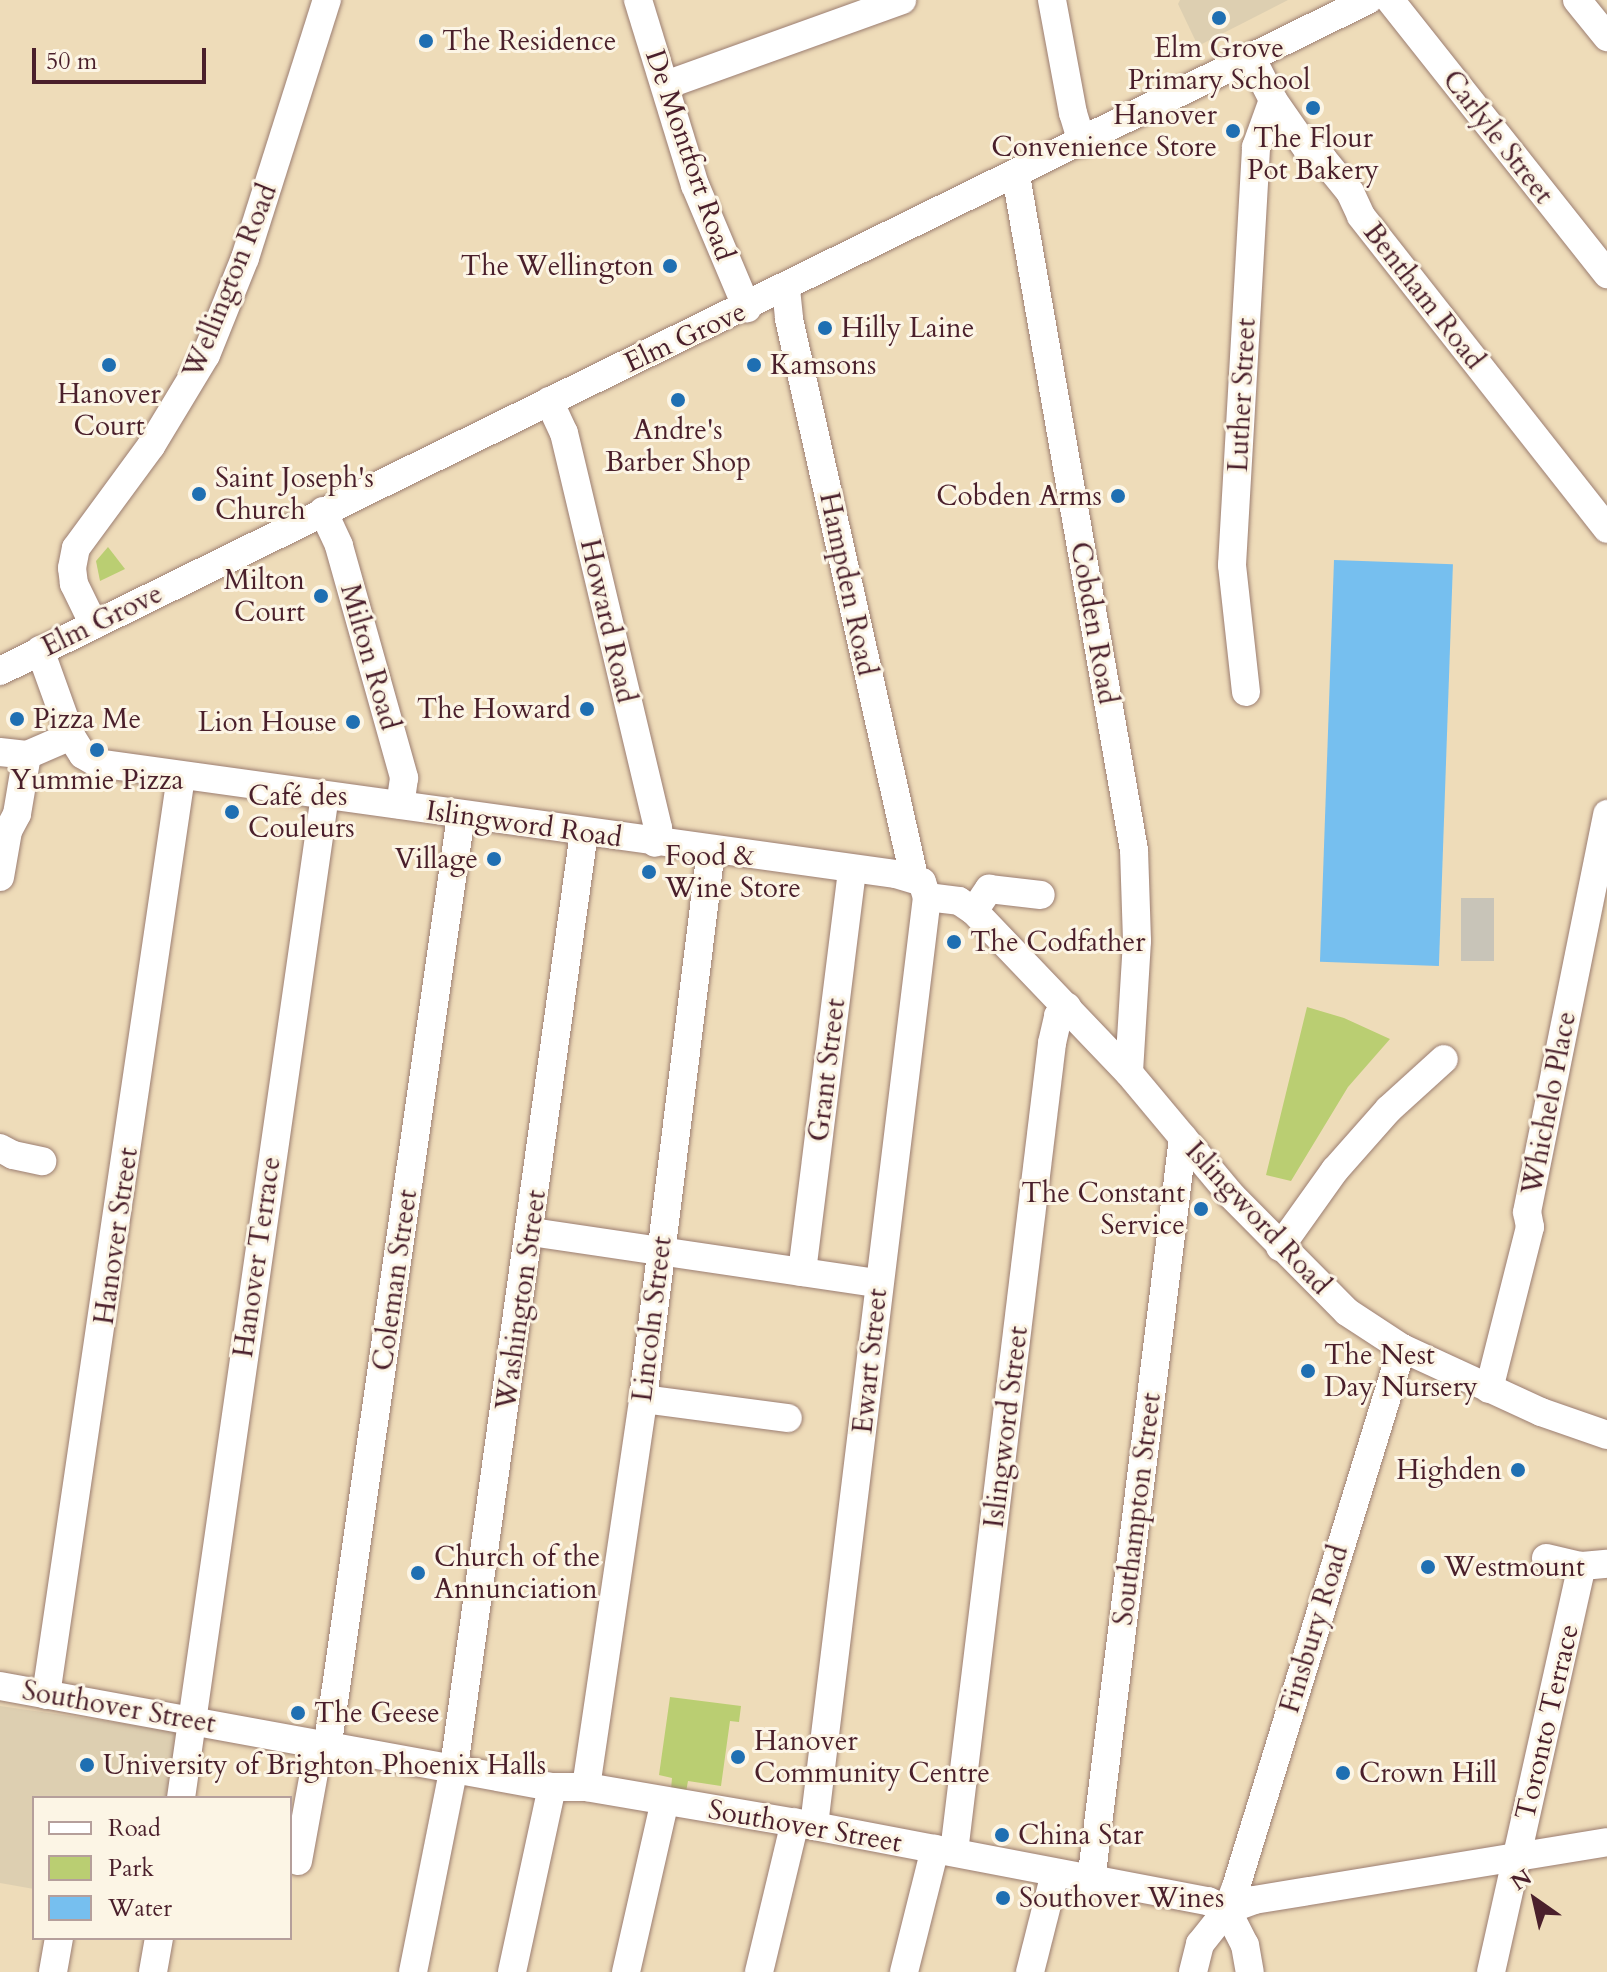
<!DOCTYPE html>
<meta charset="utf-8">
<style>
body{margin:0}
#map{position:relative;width:1607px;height:1972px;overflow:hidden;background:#eedcb9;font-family:Cardo,serif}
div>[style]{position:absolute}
.built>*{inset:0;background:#ddcfb1}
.industrial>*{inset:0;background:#c8c4b8;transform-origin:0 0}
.green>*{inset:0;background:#bace72}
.water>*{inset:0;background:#76bfef;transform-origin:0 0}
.roads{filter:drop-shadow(0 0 2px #9c7e72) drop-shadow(0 0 2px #9c7e72)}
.minor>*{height:28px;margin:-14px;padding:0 14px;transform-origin:14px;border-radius:14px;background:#fff}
.dots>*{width:22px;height:22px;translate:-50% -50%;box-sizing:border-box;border:4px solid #fcf5e5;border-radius:50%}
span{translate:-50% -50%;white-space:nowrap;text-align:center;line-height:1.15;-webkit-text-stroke:6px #fcf5e5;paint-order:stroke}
.poi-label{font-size:28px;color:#4a1f2b}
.left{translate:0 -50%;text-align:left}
.right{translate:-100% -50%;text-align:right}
.street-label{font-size:28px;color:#4a1f2b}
.legend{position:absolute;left:32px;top:1796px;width:260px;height:144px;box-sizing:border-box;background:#fcf5e5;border:2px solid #b59f9b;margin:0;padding:10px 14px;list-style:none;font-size:24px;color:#4a1f2b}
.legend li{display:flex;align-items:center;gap:16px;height:40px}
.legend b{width:40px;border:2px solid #b59f9b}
.north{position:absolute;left:1495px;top:1860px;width:80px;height:80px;-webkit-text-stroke:6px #fcf5e5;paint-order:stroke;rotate:326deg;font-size:22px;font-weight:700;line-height:32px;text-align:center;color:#4a1f2b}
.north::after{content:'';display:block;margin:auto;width:28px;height:36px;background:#4a1f2b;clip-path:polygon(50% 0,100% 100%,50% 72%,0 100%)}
.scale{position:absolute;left:32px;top:48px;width:174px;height:36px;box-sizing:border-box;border:4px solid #4a1f2b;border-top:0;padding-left:10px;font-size:24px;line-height:28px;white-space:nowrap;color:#4a1f2b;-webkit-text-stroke:6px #fcf5e5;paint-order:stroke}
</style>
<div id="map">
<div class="built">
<div style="clip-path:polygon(1180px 0,1288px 0,1198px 46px,1178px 4px)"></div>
<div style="clip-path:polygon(0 1706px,181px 1732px,168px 1798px,34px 1798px,34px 1889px,0 1883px)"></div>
</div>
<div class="industrial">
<div style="left:1461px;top:898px;width:33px;height:63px"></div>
</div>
<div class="green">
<div style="clip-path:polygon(108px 547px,125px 569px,100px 581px,96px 561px)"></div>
<div style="clip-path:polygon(1307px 1007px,1344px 1018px,1390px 1039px,1348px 1087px,1291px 1181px,1266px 1175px)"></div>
<div style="clip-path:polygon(670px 1697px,741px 1706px,739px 1722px,730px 1721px,721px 1786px,688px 1781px,686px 1792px,671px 1789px,672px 1778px,659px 1775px)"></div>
</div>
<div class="water">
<div style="left:1334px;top:560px;width:119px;height:402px;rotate:2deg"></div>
</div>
<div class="roads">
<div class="minor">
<div style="left:638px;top:0;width:194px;rotate:72.9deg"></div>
<div style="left:695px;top:185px;width:134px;rotate:67.1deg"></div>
<div style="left:1052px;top:0;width:115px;rotate:79.5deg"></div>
<div style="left:1073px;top:113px;width:31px;rotate:73deg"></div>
<div style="left:1390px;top:0;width:350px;rotate:51.6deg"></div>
<div style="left:1577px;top:0;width:48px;rotate:51deg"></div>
<div style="left:1252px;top:59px;width:46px;rotate:62.9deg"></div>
<div style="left:1273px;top:100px;width:60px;rotate:55.2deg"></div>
<div style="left:1307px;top:149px;width:19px;rotate:32deg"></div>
<div style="left:1323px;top:159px;width:43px;rotate:50.7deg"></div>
<div style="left:1350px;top:192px;width:26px;rotate:65deg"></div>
<div style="left:1361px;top:216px;width:398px;rotate:51.8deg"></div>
<div style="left:666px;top:85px;width:251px;rotate:-19.8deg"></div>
<div style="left:1016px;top:176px;width:684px;rotate:80.07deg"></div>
<div style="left:1134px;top:850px;width:91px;rotate:88.1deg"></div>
<div style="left:1137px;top:941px;width:132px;rotate:93.5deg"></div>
<div style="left:786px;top:289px;width:30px;rotate:84deg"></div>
<div style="left:789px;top:319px;width:572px;rotate:77.37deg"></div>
<div style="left:549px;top:401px;width:35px;rotate:65deg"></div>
<div style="left:564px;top:433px;width:406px;rotate:76.6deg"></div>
<div style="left:658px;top:828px;width:15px;rotate:101deg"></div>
<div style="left:323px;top:511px;width:38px;rotate:65deg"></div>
<div style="left:339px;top:546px;width:241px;rotate:74.3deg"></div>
<div style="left:404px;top:778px;width:27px;rotate:98deg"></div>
<div style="left:94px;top:625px;width:46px;rotate:-116deg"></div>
<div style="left:74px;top:584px;width:16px;rotate:-97deg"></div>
<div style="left:72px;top:568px;width:20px;rotate:-79deg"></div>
<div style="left:76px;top:548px;width:127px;rotate:-53.7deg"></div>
<div style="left:151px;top:446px;width:106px;rotate:-58.9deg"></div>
<div style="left:206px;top:355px;width:105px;rotate:-68.1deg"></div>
<div style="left:245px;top:258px;width:271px;rotate:-72.4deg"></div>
<div style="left:40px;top:650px;width:91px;rotate:70.2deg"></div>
<div style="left:71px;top:736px;width:22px;rotate:58deg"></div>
<div style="left:83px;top:755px;width:16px;rotate:30deg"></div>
<div style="left:97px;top:763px;width:807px;rotate:7.91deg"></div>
<div style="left:896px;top:874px;width:27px;rotate:17deg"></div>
<div style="left:922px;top:882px;width:16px;rotate:72deg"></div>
<div style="left:927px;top:897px;width:936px;rotate:96.94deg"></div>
<div style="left:0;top:671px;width:1524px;rotate:-26.13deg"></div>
<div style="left:1246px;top:692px;width:128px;rotate:-96.3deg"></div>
<div style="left:1232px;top:565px;width:419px;rotate:-86.7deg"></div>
<div style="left:1256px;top:147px;width:50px;rotate:-70.1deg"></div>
<div style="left:0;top:752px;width:27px;rotate:6deg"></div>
<div style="left:27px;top:755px;width:48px;rotate:-23.4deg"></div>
<div style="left:0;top:877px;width:47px;rotate:-80.1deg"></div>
<div style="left:8px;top:831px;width:19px;rotate:-62deg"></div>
<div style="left:17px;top:814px;width:60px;rotate:-80.4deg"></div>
<div style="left:927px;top:897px;width:32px;rotate:7deg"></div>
<div style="left:959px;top:901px;width:18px;rotate:34deg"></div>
<div style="left:974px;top:911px;width:224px;rotate:46.3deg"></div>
<div style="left:1129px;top:1073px;width:158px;rotate:50.1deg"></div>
<div style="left:1230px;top:1194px;width:166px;rotate:45.2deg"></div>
<div style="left:1347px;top:1312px;width:66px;rotate:33.2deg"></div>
<div style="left:1402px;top:1348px;width:153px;rotate:24.7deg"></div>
<div style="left:1541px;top:1412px;width:70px;rotate:19.2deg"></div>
<div style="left:974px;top:911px;width:27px;rotate:-56deg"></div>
<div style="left:989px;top:889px;width:52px;rotate:6.6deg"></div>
<div style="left:0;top:1148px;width:15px;rotate:28deg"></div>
<div style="left:13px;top:1155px;width:30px;rotate:12deg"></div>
<div style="left:531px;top:1232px;width:351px;rotate:8.4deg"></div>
<div style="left:1280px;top:1247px;width:95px;rotate:-54.5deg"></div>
<div style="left:1335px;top:1170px;width:81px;rotate:-48.5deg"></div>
<div style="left:1389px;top:1109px;width:74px;rotate:-42.3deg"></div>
<div style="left:802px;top:1272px;width:406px;rotate:-82.9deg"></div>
<div style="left:1489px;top:1389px;width:167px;rotate:-75.8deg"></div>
<div style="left:1530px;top:1227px;width:15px;rotate:-101deg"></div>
<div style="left:1527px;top:1212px;width:406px;rotate:-78.6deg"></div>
<div style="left:643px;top:1399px;width:146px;rotate:7.5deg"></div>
<div style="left:1546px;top:1558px;width:37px;rotate:13deg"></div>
<div style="left:1582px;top:1566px;width:25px;rotate:-5deg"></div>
<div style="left:0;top:1686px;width:561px;rotate:10.37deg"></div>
<div style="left:552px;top:1787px;width:34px"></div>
<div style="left:586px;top:1787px;width:231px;rotate:9.7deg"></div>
<div style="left:814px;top:1826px;width:401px;rotate:10.8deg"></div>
<div style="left:1208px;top:1901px;width:21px;rotate:25deg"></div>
<div style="left:1227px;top:1910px;width:29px;rotate:-20deg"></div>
<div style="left:1254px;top:1900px;width:358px;rotate:-9.3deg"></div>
<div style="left:46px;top:1695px;width:929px;rotate:-81.64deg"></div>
<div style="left:586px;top:1787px;width:392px;rotate:-81.6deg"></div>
<div style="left:643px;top:1399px;width:553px;rotate:-82.94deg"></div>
<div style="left:181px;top:1798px;width:1013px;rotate:-81.83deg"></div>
<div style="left:954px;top:1852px;width:815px;rotate:-83.09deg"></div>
<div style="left:1052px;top:1043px;width:28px;rotate:-77deg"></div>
<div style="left:1058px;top:1016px;width:13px;rotate:-45deg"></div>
<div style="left:298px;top:1861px;width:107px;rotate:-79.7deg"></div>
<div style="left:317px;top:1756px;width:23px;rotate:-59deg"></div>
<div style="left:329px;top:1736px;width:930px;rotate:-81.84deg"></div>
<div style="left:1091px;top:1881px;width:749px;rotate:-82.94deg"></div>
<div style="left:1227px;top:1910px;width:39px;rotate:63deg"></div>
<div style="left:1245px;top:1945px;width:27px;rotate:80deg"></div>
<div style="left:53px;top:1972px;width:35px;rotate:-80deg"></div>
<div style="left:153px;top:1972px;width:35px;rotate:-80deg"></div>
<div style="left:413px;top:1972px;width:209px;rotate:-78.7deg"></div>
<div style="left:454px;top:1767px;width:944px;rotate:-82.08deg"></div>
<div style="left:512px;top:1972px;width:189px;rotate:-77.8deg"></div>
<div style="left:626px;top:1972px;width:175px;rotate:-77.2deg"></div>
<div style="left:759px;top:1972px;width:154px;rotate:-76.5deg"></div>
<div style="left:904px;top:1972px;width:127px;rotate:-75.9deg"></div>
<div style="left:1030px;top:1972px;width:102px;rotate:-75.8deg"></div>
<div style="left:1193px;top:1972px;width:29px;rotate:-76deg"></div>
<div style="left:1200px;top:1944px;width:43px;rotate:-51.5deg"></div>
<div style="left:1227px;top:1910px;width:25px;rotate:-69deg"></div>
<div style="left:1236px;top:1887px;width:564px;rotate:-72.88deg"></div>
<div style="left:1491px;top:1972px;width:416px;rotate:-77.4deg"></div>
</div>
</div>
<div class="dots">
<div style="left:1219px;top:18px;background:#1f6fb2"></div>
<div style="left:426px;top:41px;background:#1f6fb2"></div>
<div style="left:1313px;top:108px;background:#1f6fb2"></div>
<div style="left:1233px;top:131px;background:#1f6fb2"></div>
<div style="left:670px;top:266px;background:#1f6fb2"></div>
<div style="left:825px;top:328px;background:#1f6fb2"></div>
<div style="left:109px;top:365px;background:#1f6fb2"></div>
<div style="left:754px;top:365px;background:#1f6fb2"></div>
<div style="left:678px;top:400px;background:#1f6fb2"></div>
<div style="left:199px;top:494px;background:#1f6fb2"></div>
<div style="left:1118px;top:496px;background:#1f6fb2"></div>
<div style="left:321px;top:596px;background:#1f6fb2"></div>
<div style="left:587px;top:709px;background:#1f6fb2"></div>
<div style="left:17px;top:719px;background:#1f6fb2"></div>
<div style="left:353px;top:722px;background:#1f6fb2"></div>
<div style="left:97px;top:750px;background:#1f6fb2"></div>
<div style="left:232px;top:812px;background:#1f6fb2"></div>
<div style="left:494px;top:859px;background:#1f6fb2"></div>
<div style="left:649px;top:872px;background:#1f6fb2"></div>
<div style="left:954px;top:942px;background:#1f6fb2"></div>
<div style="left:1201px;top:1209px;background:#1f6fb2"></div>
<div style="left:1308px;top:1371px;background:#1f6fb2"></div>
<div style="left:1518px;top:1470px;background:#1f6fb2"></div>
<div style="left:1428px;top:1567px;background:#1f6fb2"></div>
<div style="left:418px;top:1573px;background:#1f6fb2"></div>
<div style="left:298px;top:1713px;background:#1f6fb2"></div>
<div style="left:738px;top:1757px;background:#1f6fb2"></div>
<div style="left:87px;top:1765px;background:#1f6fb2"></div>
<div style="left:1343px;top:1773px;background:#1f6fb2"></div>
<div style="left:1002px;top:1835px;background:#1f6fb2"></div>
<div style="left:1003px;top:1898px;background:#1f6fb2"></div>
</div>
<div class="poi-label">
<span class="left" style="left:442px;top:41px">The Residence</span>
<span style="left:1219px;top:64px">Elm Grove<br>Primary School</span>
<span class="right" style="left:1217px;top:131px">Hanover<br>Convenience Store</span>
<span style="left:1313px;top:154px">The Flour<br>Pot Bakery</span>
<span class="right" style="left:654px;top:266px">The Wellington</span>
<span class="left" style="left:841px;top:328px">Hilly Laine</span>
<span class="left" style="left:770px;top:365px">Kamsons</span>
<span style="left:109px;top:410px">Hanover<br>Court</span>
<span style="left:678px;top:446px">Andre's<br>Barber Shop</span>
<span class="left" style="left:215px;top:494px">Saint Joseph's<br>Church</span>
<span class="right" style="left:1102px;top:496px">Cobden Arms</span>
<span class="right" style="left:305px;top:596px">Milton<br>Court</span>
<span class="right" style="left:571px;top:709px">The Howard</span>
<span class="left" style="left:33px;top:719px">Pizza Me</span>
<span class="right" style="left:337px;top:722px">Lion House</span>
<span style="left:97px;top:780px">Yummie Pizza</span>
<span class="left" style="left:248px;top:812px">Café des<br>Couleurs</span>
<span class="left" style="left:665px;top:872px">Food &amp;<br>Wine Store</span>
<span class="right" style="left:478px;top:859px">Village</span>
<span class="left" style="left:970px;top:942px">The Codfather</span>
<span class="right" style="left:1185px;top:1209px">The Constant<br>Service</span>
<span class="left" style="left:1324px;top:1371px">The Nest<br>Day Nursery</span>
<span class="right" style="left:1502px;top:1470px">Highden</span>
<span class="left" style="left:434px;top:1573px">Church of the<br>Annunciation</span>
<span class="left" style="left:1444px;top:1567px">Westmount</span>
<span class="left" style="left:314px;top:1713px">The Geese</span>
<span class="left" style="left:754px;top:1757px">Hanover<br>Community Centre</span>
<span class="left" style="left:103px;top:1765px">University of Brighton Phoenix Halls</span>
<span class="left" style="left:1359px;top:1773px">Crown Hill</span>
<span class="left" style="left:1018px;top:1835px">China Star</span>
<span class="left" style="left:1019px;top:1898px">Southover Wines</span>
</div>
<div class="street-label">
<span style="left:1498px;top:137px;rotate:52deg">Carlyle Street</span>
<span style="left:690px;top:155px;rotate:71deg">De Montfort Road</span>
<span style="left:230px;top:281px;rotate:-68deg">Wellington Road</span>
<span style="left:1424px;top:296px;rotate:52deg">Bentham Road</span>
<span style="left:685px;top:337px;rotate:-25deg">Elm Grove</span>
<span style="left:1242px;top:395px;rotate:-87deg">Luther Street</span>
<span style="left:848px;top:584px;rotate:78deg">Hampden Road</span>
<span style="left:102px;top:620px;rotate:-26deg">Elm Grove</span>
<span style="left:608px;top:621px;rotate:77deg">Howard Road</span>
<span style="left:1094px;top:623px;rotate:80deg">Cobden Road</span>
<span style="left:370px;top:657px;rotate:74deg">Milton Road</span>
<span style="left:524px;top:824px;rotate:8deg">Islingword Road</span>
<span style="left:827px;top:1070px;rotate:-83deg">Grant Street</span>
<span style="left:1549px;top:1103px;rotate:-79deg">Whichelo Place</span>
<span style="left:1258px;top:1218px;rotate:47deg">Islingword Road</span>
<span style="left:116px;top:1236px;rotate:-82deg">Hanover Street</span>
<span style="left:257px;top:1257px;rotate:-82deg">Hanover Terrace</span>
<span style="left:395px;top:1280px;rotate:-82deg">Coleman Street</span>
<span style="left:521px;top:1300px;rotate:-82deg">Washington Street</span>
<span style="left:652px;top:1319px;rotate:-83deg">Lincoln Street</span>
<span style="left:870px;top:1361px;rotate:-84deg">Ewart Street</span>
<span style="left:1006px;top:1427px;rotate:-83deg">Islingword Street</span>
<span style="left:1137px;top:1509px;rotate:-83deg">Southampton Street</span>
<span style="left:1314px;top:1629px;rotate:-73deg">Finsbury Road</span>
<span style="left:119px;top:1707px;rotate:10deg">Southover Street</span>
<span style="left:1547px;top:1722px;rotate:-77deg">Toronto Terrace</span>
<span style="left:805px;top:1826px;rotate:10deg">Southover Street</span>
</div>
<ul class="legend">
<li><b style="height:10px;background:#fff"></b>Road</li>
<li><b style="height:22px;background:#bace72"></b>Park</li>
<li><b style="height:22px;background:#76bfef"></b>Water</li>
</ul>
<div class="north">N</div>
<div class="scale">50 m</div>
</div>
